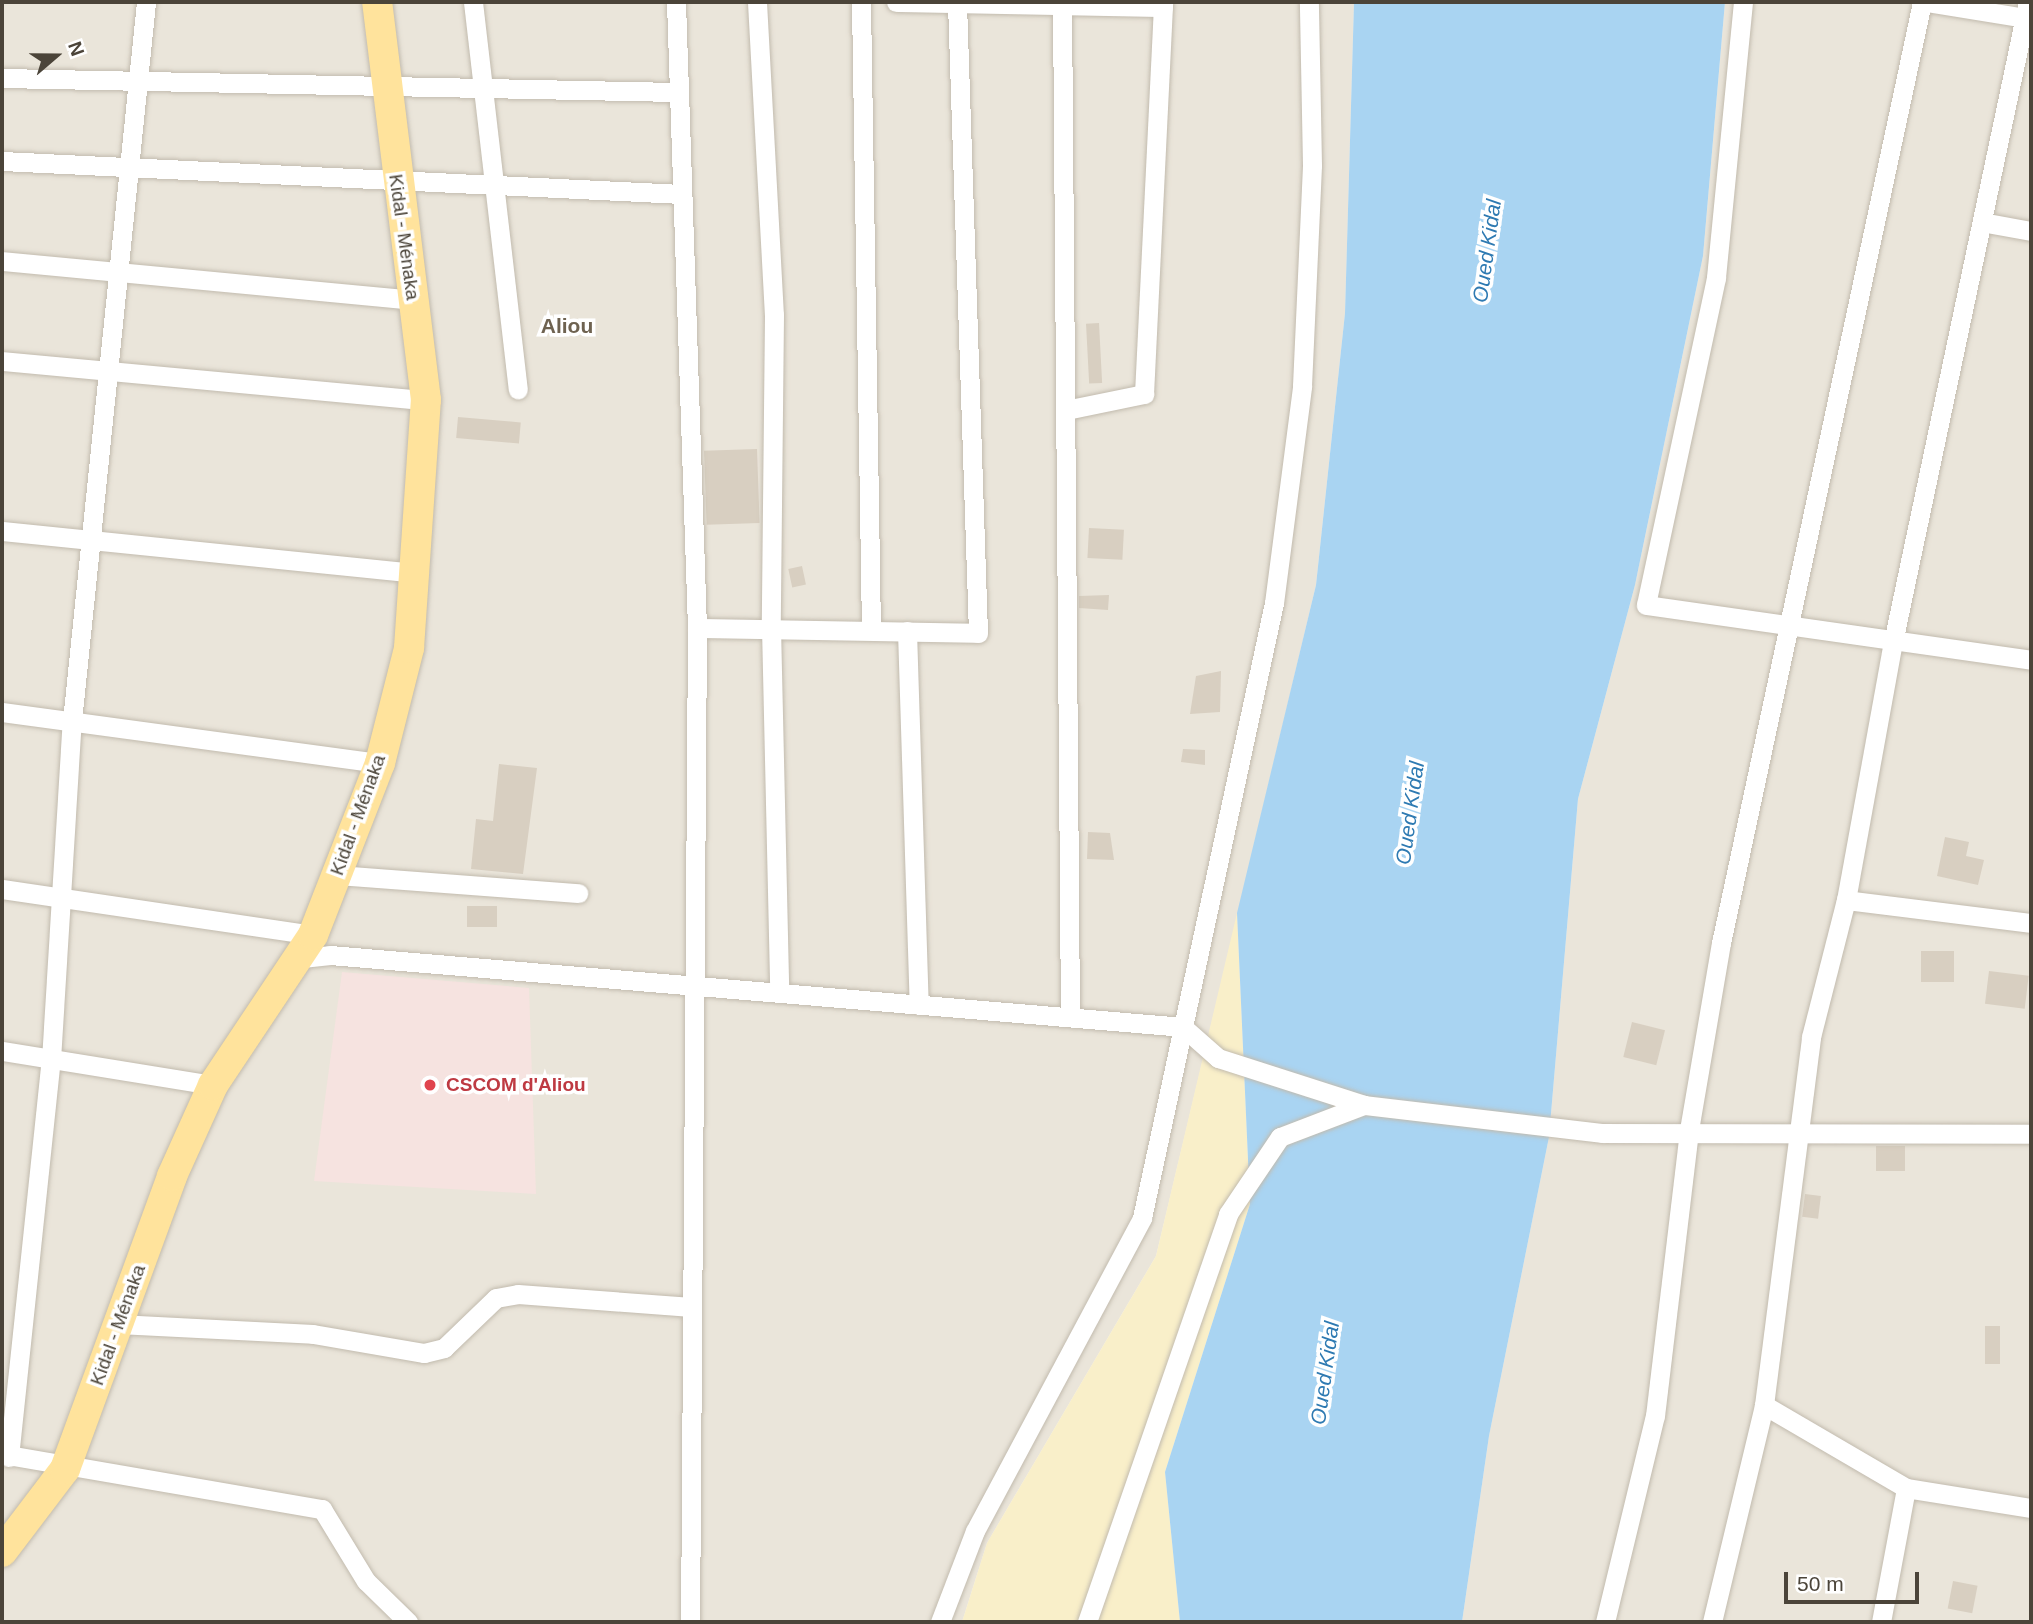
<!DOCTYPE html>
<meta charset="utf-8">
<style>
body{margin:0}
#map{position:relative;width:2033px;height:1624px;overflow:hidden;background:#f6f3ec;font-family:Arial,sans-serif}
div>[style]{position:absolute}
.residential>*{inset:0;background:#eae5da}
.medical>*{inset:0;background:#f6e3e0}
.sand>*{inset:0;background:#f9efc9}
.water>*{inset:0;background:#a9d4f2}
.building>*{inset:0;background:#d8cfc1;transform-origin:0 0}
.roads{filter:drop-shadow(0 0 2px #c2bbae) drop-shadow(0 0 2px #c2bbae)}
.minor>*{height:19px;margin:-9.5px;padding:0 9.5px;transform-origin:9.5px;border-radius:9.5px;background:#fff}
.primary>*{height:30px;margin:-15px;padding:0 15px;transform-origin:15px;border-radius:15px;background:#ffe39c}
.dots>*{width:19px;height:19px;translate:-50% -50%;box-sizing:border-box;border:4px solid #fff;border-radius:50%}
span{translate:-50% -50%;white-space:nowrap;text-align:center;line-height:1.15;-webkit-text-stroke:7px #fff;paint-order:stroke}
.street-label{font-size:19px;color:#4b4439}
.health-label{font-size:19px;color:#be3a42;font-weight:700}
.left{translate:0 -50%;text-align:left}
.water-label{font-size:21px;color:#2e7ab2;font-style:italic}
.neighbourhood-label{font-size:21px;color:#6e6250;font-weight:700}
.frame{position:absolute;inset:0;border:4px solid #4b4439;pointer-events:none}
.north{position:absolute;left:21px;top:21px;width:70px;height:70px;-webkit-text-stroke:5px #fff;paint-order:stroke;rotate:70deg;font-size:19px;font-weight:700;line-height:28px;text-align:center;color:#4b4439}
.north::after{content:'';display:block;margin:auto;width:24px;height:32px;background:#4b4439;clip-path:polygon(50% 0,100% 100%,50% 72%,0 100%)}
.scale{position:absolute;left:1784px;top:1572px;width:135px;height:32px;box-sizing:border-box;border:4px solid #4b4439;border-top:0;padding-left:9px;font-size:21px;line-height:24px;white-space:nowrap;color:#4b4439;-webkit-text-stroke:5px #fff;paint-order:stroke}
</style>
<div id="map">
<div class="residential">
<div style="clip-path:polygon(2px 2px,1354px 2px,1345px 313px,1316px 585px,1156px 1256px,987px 1543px,962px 1622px,2px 1622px)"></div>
<div style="clip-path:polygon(1725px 2px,2031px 2px,2031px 1622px,1462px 1622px,1489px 1436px,1549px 1137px,1578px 799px,1635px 585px,1703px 256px)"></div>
</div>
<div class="medical">
<div style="clip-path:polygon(342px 972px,529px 988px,536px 1194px,314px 1181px)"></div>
</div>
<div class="sand">
<div style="clip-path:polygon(1237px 913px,1250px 1204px,1165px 1472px,1180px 1622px,962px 1622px,987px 1543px,1156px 1256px)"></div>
</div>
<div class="water">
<div style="clip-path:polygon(1354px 2px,1725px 2px,1703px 256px,1635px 585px,1578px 799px,1549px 1137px,1489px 1436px,1462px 1622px,1180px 1622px,1165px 1472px,1250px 1204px,1237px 913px,1316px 585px,1345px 313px)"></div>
</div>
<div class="building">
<div style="left:1099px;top:323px;width:60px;height:13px;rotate:87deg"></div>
<div style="left:458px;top:417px;width:63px;height:21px;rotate:5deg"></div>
<div style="left:757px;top:449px;width:74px;height:53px;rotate:88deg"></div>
<div style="left:1089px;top:528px;width:35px;height:30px;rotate:3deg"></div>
<div style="left:802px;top:566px;width:19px;height:14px;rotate:78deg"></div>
<div style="clip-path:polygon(1109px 595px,1108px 610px,1079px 608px,1079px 596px)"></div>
<div style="clip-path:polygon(1221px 671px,1220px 712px,1190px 714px,1196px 676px)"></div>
<div style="clip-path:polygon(1183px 749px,1205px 750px,1205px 765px,1181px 762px)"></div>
<div style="clip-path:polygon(499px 764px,537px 768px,523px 874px,471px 869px,476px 819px,493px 821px)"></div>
<div style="clip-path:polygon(1088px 832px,1110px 833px,1114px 860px,1087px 859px)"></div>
<div style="clip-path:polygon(1945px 837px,1969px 842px,1966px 856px,1984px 860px,1978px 885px,1937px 876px)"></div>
<div style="left:497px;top:906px;width:21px;height:30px;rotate:90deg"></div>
<div style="left:1921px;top:951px;width:33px;height:31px"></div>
<div style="left:1989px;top:971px;width:40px;height:33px;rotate:7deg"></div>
<div style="left:1632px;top:1022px;width:34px;height:36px;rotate:14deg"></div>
<div style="left:1876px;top:1146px;width:29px;height:25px"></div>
<div style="left:1805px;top:1194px;width:16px;height:23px;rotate:7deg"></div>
<div style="left:1985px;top:1326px;width:15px;height:38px"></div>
<div style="left:1953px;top:1581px;width:25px;height:28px;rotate:11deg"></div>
</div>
<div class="roads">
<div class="minor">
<div style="left:473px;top:2px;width:390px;rotate:83.4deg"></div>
<div style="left:676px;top:2px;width:626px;rotate:88.08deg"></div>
<div style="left:697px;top:628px;width:994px;rotate:90.4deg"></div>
<div style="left:757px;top:2px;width:313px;rotate:86.9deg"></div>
<div style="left:774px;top:315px;width:312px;rotate:90.6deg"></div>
<div style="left:771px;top:627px;width:366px;rotate:88.7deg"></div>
<div style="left:861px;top:2px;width:628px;rotate:89.09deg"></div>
<div style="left:896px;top:2px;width:267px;rotate:1.1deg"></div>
<div style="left:1062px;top:2px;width:1015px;rotate:89.55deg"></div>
<div style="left:1743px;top:2px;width:277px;rotate:95.6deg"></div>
<div style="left:1716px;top:278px;width:334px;rotate:102.1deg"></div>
<div style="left:1646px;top:605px;width:389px;rotate:8.1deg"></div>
<div style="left:1926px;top:2px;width:106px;rotate:9.2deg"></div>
<div style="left:2px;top:78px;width:675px;rotate:1.19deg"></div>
<div style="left:2px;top:161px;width:680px;rotate:2.78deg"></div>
<div style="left:1982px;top:222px;width:50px;rotate:10.4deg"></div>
<div style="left:2px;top:261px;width:413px;rotate:5.4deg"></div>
<div style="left:2px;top:361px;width:426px;rotate:5.3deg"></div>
<div style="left:1066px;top:410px;width:80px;rotate:-11.6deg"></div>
<div style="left:1144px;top:394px;width:392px;rotate:-87.2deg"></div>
<div style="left:2px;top:531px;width:415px;rotate:5.8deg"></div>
<div style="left:697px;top:628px;width:281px;rotate:1deg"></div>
<div style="left:978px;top:633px;width:631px;rotate:-91.91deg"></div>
<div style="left:907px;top:631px;width:374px;rotate:88.2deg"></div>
<div style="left:2px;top:712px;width:381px;rotate:7.7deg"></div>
<div style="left:337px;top:875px;width:242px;rotate:4.3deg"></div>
<div style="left:2px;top:889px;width:314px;rotate:8.4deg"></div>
<div style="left:1846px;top:900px;width:186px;rotate:7.1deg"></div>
<div style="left:302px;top:958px;width:28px;rotate:-6deg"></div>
<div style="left:330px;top:955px;width:856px;rotate:4.82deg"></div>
<div style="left:1183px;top:1027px;width:47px;rotate:41.5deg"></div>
<div style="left:1218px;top:1058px;width:153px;rotate:17.8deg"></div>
<div style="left:1364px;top:1105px;width:240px;rotate:6.7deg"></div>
<div style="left:1602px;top:1133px;width:429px;rotate:0.1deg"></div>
<div style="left:2px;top:1051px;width:214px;rotate:9.2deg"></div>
<div style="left:118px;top:1324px;width:195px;rotate:2.9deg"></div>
<div style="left:313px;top:1334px;width:113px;rotate:9.7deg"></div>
<div style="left:424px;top:1353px;width:21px;rotate:-14deg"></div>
<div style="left:444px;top:1348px;width:72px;rotate:-43.9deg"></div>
<div style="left:496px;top:1298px;width:22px;rotate:-10deg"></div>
<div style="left:518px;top:1294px;width:174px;rotate:4.3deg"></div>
<div style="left:1764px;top:1405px;width:164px;rotate:30.3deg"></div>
<div style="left:1906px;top:1488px;width:127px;rotate:9.1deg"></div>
<div style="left:2px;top:1454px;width:325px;rotate:9.8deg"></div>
<div style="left:322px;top:1509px;width:84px;rotate:58.6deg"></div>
<div style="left:366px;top:1581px;width:59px;rotate:44.3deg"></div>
<div style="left:9px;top:1457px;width:399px;rotate:-84deg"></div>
<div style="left:51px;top:1060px;width:340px;rotate:-86.5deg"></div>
<div style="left:72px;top:721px;width:723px;rotate:-84.12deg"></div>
<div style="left:940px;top:1622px;width:97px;rotate:-69deg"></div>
<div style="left:975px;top:1531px;width:355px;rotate:-61.9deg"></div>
<div style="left:1142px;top:1218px;width:629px;rotate:-77.89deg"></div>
<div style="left:1274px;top:603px;width:219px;rotate:-82.6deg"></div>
<div style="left:1302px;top:386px;width:221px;rotate:-87.4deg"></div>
<div style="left:1312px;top:165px;width:163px;rotate:-91.1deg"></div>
<div style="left:1087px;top:1622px;width:432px;rotate:-70.9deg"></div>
<div style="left:1228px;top:1214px;width:93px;rotate:-56deg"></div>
<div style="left:1280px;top:1137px;width:90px;rotate:-20.9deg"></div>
<div style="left:1605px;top:1622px;width:212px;rotate:-76.4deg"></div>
<div style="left:1655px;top:1416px;width:288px;rotate:-83.2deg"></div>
<div style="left:1689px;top:1130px;width:190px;rotate:-80.3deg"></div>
<div style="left:1721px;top:943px;width:962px;rotate:-77.94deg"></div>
<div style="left:1712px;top:1622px;width:223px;rotate:-76.5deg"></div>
<div style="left:1764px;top:1405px;width:371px;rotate:-82.7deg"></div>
<div style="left:1811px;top:1037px;width:141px;rotate:-75.7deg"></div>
<div style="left:1846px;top:900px;width:262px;rotate:-79.7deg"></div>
<div style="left:1893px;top:642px;width:654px;rotate:-78.09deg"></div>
<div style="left:1881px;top:1622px;width:136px;rotate:-79.4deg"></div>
</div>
<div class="primary">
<div style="left:2px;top:1552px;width:104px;rotate:-52.8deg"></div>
<div style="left:65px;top:1469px;width:312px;rotate:-69.9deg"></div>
<div style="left:172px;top:1176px;width:100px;rotate:-65.7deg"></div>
<div style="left:213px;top:1085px;width:180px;rotate:-56.3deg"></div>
<div style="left:313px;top:935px;width:185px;rotate:-68.7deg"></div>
<div style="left:380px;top:763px;width:119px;rotate:-75.8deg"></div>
<div style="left:409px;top:648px;width:249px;rotate:-86.1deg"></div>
<div style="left:426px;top:400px;width:401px;rotate:-97deg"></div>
</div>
</div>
<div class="dots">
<div style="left:430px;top:1085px;background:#e0444e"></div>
</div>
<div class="street-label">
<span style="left:404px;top:237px;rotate:82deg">Kidal - Ménaka</span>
<span style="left:358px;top:815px;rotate:-70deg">Kidal - Ménaka</span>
<span style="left:118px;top:1325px;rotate:-70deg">Kidal - Ménaka</span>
</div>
<div class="health-label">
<span class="left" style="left:446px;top:1085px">CSCOM d'Aliou</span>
</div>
<div class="water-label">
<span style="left:1487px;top:251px;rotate:-82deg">Oued Kidal</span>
<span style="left:1410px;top:813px;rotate:-82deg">Oued Kidal</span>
<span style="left:1325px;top:1373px;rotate:-82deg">Oued Kidal</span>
</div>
<div class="neighbourhood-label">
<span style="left:567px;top:326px">Aliou</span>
</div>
<div class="frame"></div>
<div class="north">N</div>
<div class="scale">50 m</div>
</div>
